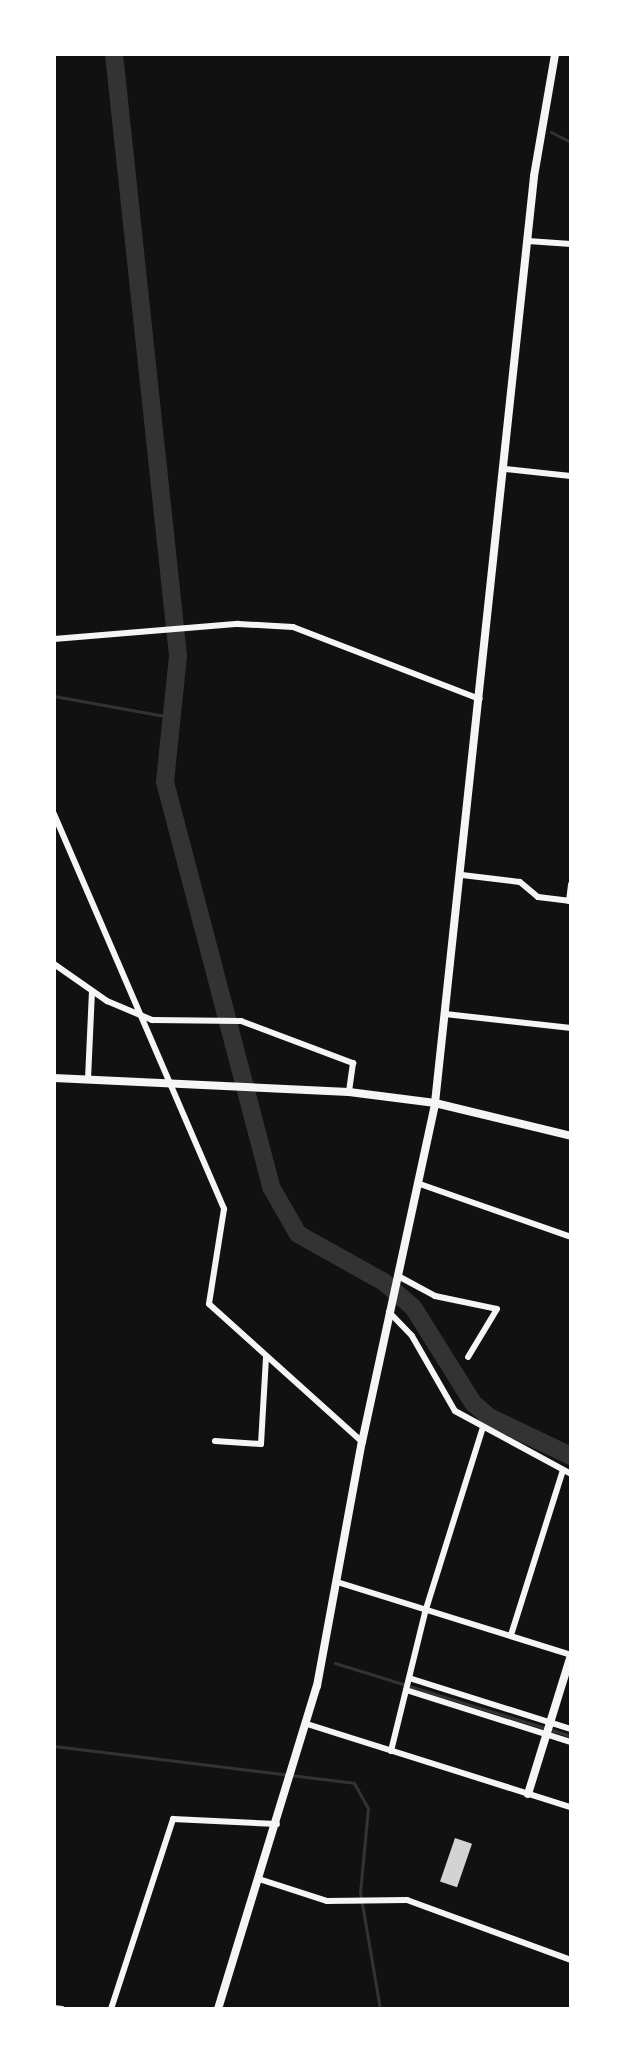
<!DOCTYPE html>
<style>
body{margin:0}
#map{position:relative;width:625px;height:2063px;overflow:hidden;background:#111;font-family:Signika,sans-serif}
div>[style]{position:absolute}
.stream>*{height:3px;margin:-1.5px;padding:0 1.5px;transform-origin:1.5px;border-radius:1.5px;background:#333}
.river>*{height:18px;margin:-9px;padding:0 9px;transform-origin:9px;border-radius:9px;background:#333}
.building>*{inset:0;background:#d3d3d3;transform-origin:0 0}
.minor>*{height:6px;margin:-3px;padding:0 3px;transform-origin:3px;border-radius:3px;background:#f5f5f5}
.tertiary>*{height:8px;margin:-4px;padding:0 4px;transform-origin:4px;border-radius:4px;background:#f5f5f5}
span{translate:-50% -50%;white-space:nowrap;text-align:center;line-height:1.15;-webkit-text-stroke:8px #fff;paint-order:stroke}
.frame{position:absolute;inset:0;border:56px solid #fff;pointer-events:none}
</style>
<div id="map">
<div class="stream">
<div style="left:551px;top:132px;width:22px;rotate:27deg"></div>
<div style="left:54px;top:696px;width:118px;rotate:10.3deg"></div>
<div style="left:335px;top:1663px;width:247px;rotate:17.2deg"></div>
<div style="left:54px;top:1746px;width:302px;rotate:7deg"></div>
<div style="left:354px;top:1783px;width:29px;rotate:61deg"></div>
<div style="left:368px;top:1808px;width:84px;rotate:95.4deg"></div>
<div style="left:360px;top:1892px;width:119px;rotate:80.3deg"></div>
</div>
<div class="river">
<div style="left:114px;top:54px;width:605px;rotate:83.93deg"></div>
<div style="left:178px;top:656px;width:127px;rotate:95.9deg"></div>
<div style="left:165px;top:782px;width:419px;rotate:75.3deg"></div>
<div style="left:271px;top:1187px;width:54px;rotate:60.1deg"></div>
<div style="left:298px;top:1234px;width:98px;rotate:29.2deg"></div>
<div style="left:384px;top:1282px;width:38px;rotate:41deg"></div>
<div style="left:413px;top:1307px;width:113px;rotate:58deg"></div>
<div style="left:473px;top:1403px;width:21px;rotate:41deg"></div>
<div style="left:489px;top:1417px;width:91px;rotate:25.4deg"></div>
</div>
<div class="building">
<div style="left:455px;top:1838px;width:18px;height:46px;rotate:19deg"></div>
</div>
<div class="minor">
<div style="left:528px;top:241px;width:43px;rotate:4deg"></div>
<div style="left:506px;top:469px;width:65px;rotate:6.1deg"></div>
<div style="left:54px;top:639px;width:185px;rotate:-4.7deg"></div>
<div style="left:238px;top:624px;width:55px;rotate:3.1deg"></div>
<div style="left:293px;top:627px;width:200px;rotate:21.1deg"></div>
<div style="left:54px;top:814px;width:430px;rotate:66.7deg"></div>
<div style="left:224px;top:1209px;width:96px;rotate:99deg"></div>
<div style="left:209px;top:1304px;width:206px;rotate:42deg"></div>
<div style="left:462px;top:875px;width:58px;rotate:6.9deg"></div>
<div style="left:520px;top:882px;width:23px;rotate:40deg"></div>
<div style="left:538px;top:897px;width:33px;rotate:7deg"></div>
<div style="left:569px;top:901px;width:17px;rotate:-83deg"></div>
<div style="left:54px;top:964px;width:65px;rotate:34.9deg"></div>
<div style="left:107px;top:1001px;width:49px;rotate:22.9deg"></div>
<div style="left:152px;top:1020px;width:89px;rotate:0.6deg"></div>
<div style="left:241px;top:1021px;width:120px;rotate:20.6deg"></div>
<div style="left:353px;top:1063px;width:29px;rotate:98deg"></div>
<div style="left:445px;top:1014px;width:127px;rotate:6.3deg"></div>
<div style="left:88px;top:1079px;width:88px;rotate:-87.4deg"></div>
<div style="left:417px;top:1183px;width:163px;rotate:19.3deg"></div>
<div style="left:398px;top:1276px;width:42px;rotate:28.4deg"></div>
<div style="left:435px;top:1296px;width:63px;rotate:11.8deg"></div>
<div style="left:497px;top:1309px;width:56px;rotate:121.1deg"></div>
<div style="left:389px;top:1312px;width:33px;rotate:46deg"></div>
<div style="left:412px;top:1336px;width:86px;rotate:60.2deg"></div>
<div style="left:455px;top:1411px;width:132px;rotate:28.5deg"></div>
<div style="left:215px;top:1441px;width:46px;rotate:3.7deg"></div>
<div style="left:261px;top:1444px;width:86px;rotate:-86.7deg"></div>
<div style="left:337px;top:1582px;width:245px;rotate:17.3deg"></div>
<div style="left:511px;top:1635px;width:173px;rotate:-72.5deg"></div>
<div style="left:409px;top:1678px;width:170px;rotate:17.5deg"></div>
<div style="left:406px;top:1690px;width:173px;rotate:17.5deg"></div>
<div style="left:307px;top:1724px;width:277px;rotate:17.5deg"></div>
<div style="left:391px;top:1751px;width:146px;rotate:-76.2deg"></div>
<div style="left:426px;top:1609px;width:188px;rotate:-72.6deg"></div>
<div style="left:259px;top:1879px;width:71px;rotate:17.9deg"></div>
<div style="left:327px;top:1901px;width:80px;rotate:-0.7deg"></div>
<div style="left:407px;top:1900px;width:175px;rotate:20.1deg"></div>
<div style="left:54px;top:2008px;width:8px;rotate:7deg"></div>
<div style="left:111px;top:2009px;width:200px;rotate:-71.9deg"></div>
<div style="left:173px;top:1819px;width:104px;rotate:2.8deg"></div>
</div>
<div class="tertiary">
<div style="left:54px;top:1078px;width:295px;rotate:2.7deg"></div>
<div style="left:349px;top:1092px;width:87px;rotate:7.3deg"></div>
<div style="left:435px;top:1103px;width:140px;rotate:13.6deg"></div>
<div style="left:528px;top:1794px;width:145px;rotate:-72.8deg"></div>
<div style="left:218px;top:2009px;width:338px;rotate:-73deg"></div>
<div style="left:317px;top:1686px;width:248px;rotate:-79.6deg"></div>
<div style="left:362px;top:1442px;width:347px;rotate:-77.8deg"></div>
<div style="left:435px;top:1103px;width:932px;rotate:-83.9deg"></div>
<div style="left:534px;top:176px;width:124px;rotate:-80.2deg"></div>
</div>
<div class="frame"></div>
</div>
